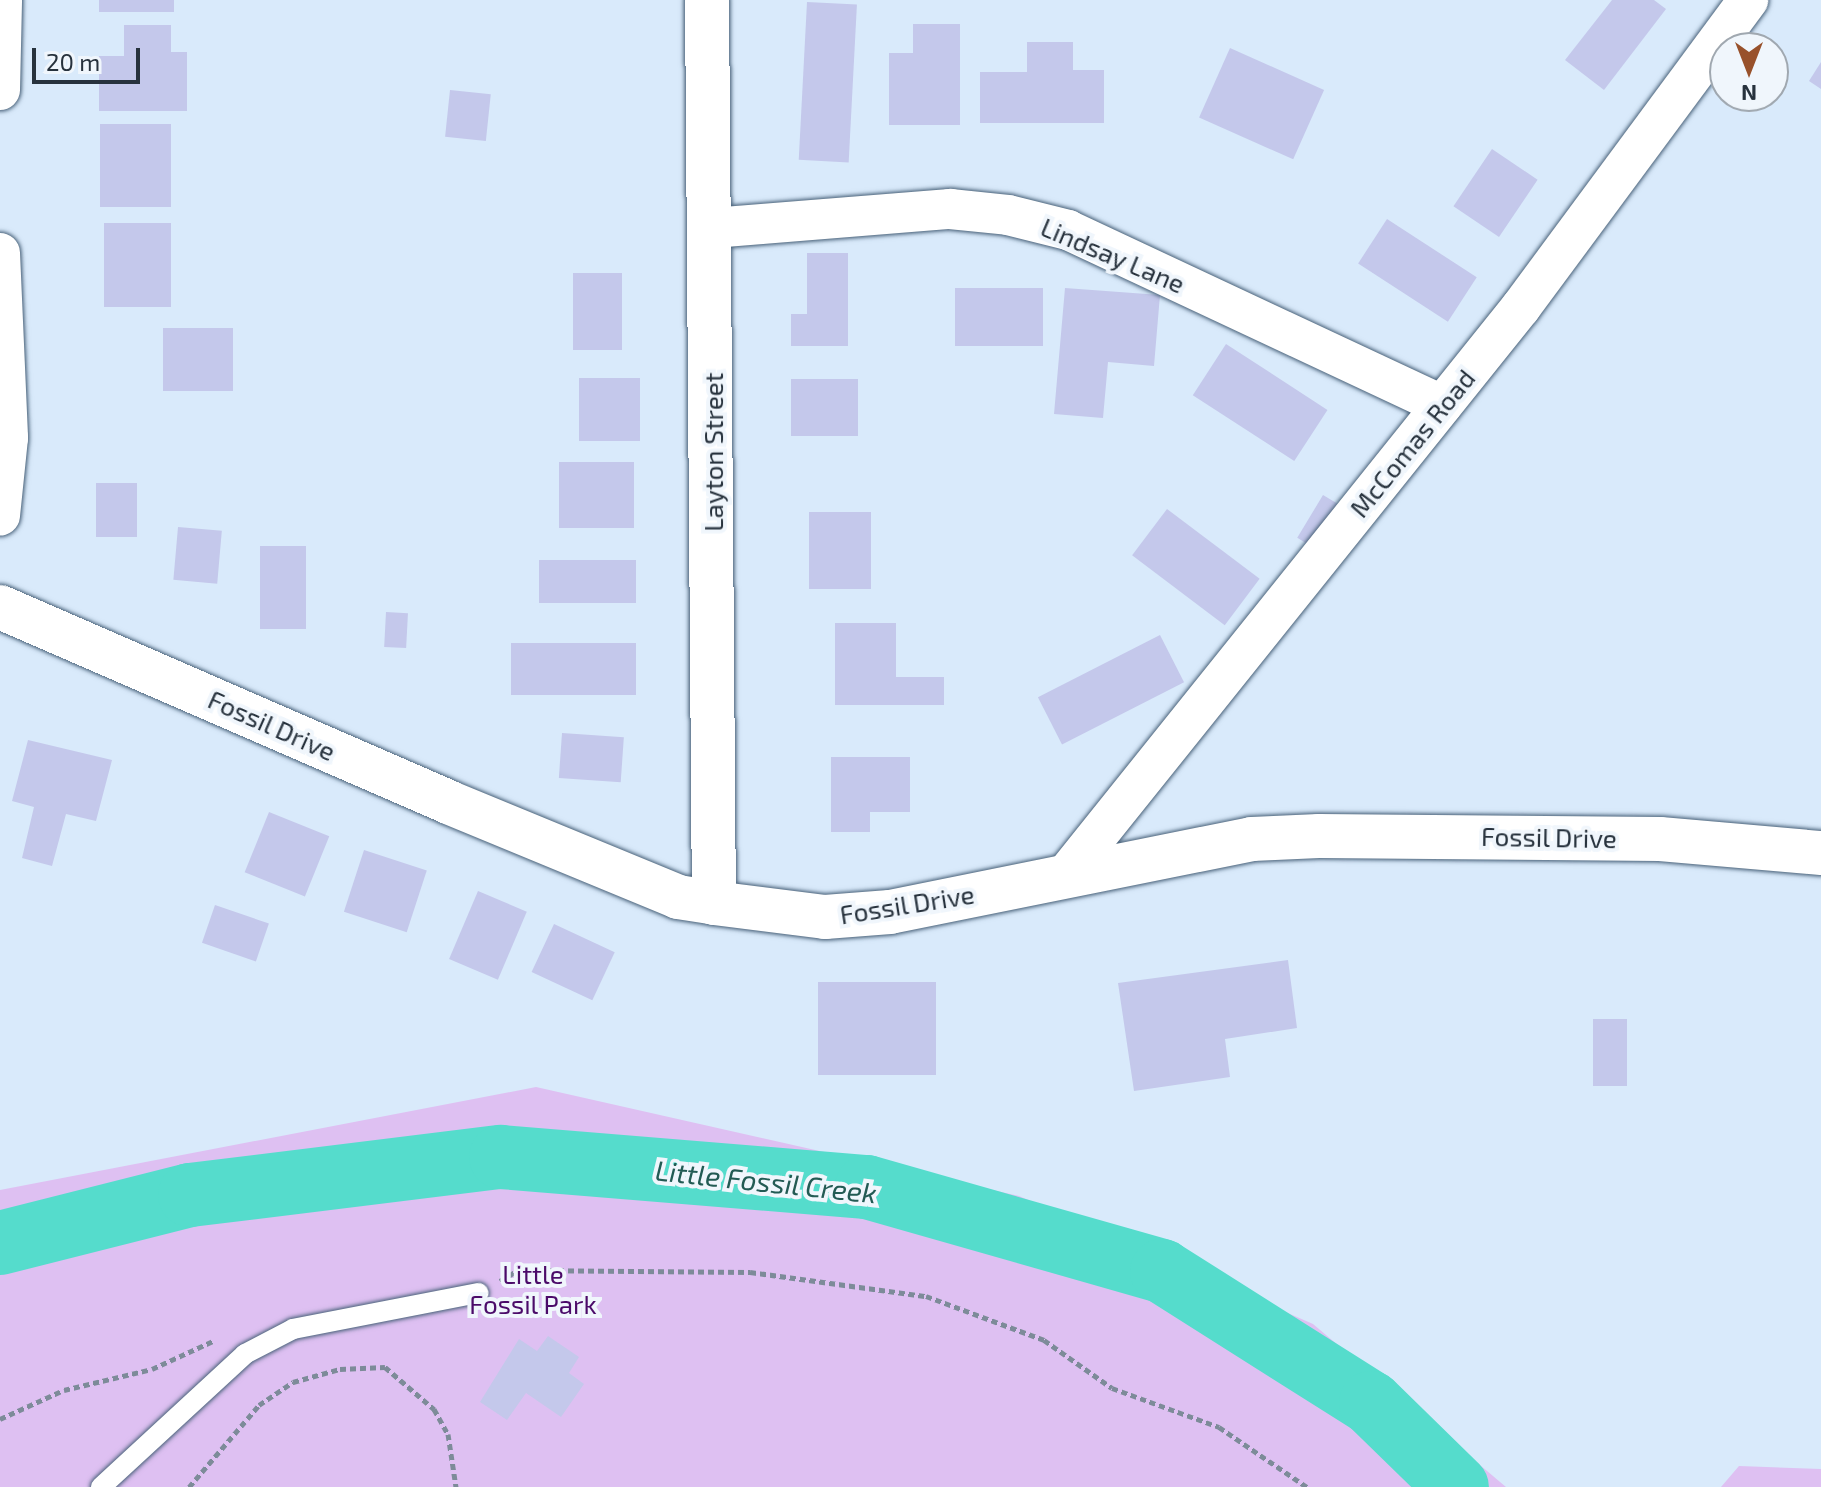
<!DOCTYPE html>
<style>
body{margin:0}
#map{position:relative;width:1821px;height:1487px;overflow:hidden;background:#d9eafb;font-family:"Exo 2",sans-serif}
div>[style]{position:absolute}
.green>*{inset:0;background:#dec0f2}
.river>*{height:64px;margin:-32px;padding:0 32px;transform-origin:32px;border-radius:32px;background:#55dccc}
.building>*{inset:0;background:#c4c8eb;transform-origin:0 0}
.path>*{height:5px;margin-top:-2.5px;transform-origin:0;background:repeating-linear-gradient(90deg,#7d8b99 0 6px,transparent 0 10px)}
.roads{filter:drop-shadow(0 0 2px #486179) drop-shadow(0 0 2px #486179)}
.service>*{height:20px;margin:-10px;padding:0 10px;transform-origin:10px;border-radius:10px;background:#fff}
.minor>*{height:40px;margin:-20px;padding:0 20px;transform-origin:20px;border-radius:20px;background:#fff}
.tertiary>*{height:44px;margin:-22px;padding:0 22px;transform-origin:22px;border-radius:22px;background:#fff}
span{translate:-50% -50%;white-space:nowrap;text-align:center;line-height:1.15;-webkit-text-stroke:8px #f0f6fc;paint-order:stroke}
.street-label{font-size:26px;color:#27323d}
.park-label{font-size:26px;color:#4b0b69}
.water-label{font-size:28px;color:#235b54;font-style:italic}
.north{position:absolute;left:1709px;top:32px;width:80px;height:80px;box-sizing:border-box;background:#f0f6fc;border:2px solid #a0a8b0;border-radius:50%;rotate:180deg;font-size:22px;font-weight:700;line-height:32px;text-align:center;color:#27323d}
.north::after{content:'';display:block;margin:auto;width:28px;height:36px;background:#98512b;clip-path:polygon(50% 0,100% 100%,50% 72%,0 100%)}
.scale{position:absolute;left:32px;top:48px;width:108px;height:36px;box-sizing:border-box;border:4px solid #27323d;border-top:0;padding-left:10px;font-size:24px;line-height:28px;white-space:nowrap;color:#27323d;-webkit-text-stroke:6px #f0f6fc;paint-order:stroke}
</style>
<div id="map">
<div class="green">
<div style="clip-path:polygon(536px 1087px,1019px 1196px,1313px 1324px,1506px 1487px,0 1487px,0 1190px)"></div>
<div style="clip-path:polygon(1739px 1466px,1821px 1469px,1821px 1487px,1721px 1487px)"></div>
</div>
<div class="river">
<div style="left:0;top:1243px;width:196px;rotate:-14.2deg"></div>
<div style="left:190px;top:1195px;width:313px;rotate:-7deg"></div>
<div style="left:501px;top:1157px;width:367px;rotate:4.7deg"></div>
<div style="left:867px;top:1187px;width:307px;rotate:15.9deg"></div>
<div style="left:1162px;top:1271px;width:247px;rotate:32.3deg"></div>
<div style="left:1371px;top:1403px;width:120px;rotate:44.3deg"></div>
</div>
<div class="building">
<div style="left:99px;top:0;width:75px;height:12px"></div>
<div style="clip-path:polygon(1612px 0,1654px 0,1666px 9px,1604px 90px,1565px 60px)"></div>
<div style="left:807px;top:2px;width:50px;height:158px;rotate:3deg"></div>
<div style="clip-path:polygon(913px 24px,960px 24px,960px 125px,889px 125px,889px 53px,913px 53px)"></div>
<div style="clip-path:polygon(124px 25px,171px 25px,171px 52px,187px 52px,187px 111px,99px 111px,99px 56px,124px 56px)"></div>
<div style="clip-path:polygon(1027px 42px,1073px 42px,1073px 70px,1104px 70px,1104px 123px,980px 123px,980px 72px,1027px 72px)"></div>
<div style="left:1230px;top:48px;width:103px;height:76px;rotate:24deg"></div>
<div style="clip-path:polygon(1821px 62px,1821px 89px,1809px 81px)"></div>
<div style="left:450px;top:90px;width:41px;height:47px;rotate:6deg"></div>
<div style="left:100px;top:124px;width:71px;height:83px"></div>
<div style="left:1492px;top:149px;width:55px;height:69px;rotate:34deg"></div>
<div style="left:1387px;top:219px;width:107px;height:53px;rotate:33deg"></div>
<div style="left:104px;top:223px;width:67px;height:84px"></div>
<div style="clip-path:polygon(807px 253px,848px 253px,848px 346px,791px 346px,791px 314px,807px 314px)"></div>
<div style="left:573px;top:273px;width:49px;height:77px"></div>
<div style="left:955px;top:288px;width:88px;height:58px"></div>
<div style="clip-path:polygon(1065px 288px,1160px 295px,1154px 366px,1108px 362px,1103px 418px,1054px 414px)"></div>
<div style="left:163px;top:328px;width:70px;height:63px"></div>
<div style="left:1226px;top:344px;width:121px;height:61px;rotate:33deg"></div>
<div style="left:579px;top:378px;width:61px;height:63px"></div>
<div style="left:791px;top:379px;width:67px;height:57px"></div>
<div style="left:559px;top:462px;width:75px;height:66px"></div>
<div style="left:96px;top:483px;width:41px;height:54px"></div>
<div style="left:1323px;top:495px;width:21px;height:50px;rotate:31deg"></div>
<div style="left:1167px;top:509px;width:116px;height:58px;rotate:37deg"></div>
<div style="left:809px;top:512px;width:62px;height:77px"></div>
<div style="left:178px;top:527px;width:44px;height:53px;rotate:5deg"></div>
<div style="left:260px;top:546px;width:46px;height:83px"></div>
<div style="left:539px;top:560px;width:97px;height:43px"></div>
<div style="left:386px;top:612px;width:22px;height:35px;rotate:3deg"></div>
<div style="clip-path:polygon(835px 623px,896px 623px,896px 677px,944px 677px,944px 705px,835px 705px)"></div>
<div style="left:1160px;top:635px;width:53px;height:137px;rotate:63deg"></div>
<div style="left:511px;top:643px;width:125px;height:52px"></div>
<div style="left:562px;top:733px;width:62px;height:45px;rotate:4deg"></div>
<div style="clip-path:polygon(28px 740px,112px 760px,96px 821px,66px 814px,52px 866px,22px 858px,34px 807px,12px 801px)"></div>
<div style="clip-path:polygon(831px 757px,910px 757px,910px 812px,870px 812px,870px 832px,831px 832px)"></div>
<div style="left:269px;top:812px;width:65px;height:65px;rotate:22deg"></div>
<div style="left:364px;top:850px;width:66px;height:65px;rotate:18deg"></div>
<div style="left:478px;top:891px;width:53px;height:74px;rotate:23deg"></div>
<div style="left:215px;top:905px;width:57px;height:40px;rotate:19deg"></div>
<div style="left:554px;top:924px;width:67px;height:53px;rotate:25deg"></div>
<div style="clip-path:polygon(1288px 960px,1297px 1028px,1225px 1039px,1230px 1077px,1134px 1091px,1118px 983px)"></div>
<div style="left:818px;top:982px;width:118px;height:93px"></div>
<div style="left:1593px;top:1019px;width:34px;height:67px"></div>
<div style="clip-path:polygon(548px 1336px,579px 1357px,569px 1373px,584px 1384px,561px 1417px,526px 1393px,507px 1420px,480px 1402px,519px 1339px,537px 1351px)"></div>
</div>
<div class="path">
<div style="left:500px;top:1281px;width:21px;rotate:-31deg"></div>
<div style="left:518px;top:1270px;width:232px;rotate:0.5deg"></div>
<div style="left:750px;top:1272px;width:178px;rotate:7.8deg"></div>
<div style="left:926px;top:1296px;width:126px;rotate:20.4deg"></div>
<div style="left:1044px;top:1340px;width:83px;rotate:35.2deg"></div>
<div style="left:1112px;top:1388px;width:114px;rotate:20deg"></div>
<div style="left:1219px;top:1427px;width:107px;rotate:34.3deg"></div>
<div style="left:0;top:1419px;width:70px;rotate:-24.4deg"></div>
<div style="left:64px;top:1390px;width:90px;rotate:-13.4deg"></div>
<div style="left:152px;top:1369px;width:69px;rotate:-24.7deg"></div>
<div style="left:189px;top:1487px;width:108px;rotate:-49.5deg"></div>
<div style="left:259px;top:1405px;width:41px;rotate:-34.1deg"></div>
<div style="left:293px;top:1382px;width:49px;rotate:-15.5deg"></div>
<div style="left:340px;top:1369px;width:45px;rotate:-2.5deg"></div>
<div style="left:385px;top:1367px;width:65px;rotate:40.6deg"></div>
<div style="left:434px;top:1409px;width:29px;rotate:61deg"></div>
<div style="left:448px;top:1434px;width:54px;rotate:81.4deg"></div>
</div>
<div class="roads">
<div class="service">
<div style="left:101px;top:1487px;width:196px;rotate:-42.7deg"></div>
<div style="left:245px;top:1354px;width:54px;rotate:-27.5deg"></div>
<div style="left:293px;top:1329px;width:189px;rotate:-11deg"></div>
</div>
<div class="minor">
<div style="left:0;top:90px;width:90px;rotate:-88.7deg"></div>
<div style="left:712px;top:228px;width:239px;rotate:-4.6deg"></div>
<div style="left:950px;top:209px;width:58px;rotate:5.9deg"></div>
<div style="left:1008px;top:215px;width:62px;rotate:14deg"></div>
<div style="left:1068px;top:230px;width:413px;rotate:25.1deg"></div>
<div style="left:0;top:253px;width:185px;rotate:87.5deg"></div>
<div style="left:8px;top:438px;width:78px;rotate:95.9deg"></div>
<div style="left:1064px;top:877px;width:731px;rotate:-51.28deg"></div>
<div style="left:1521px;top:307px;width:382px;rotate:-53.5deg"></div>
</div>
<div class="tertiary">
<div style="left:707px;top:0;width:903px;rotate:89.56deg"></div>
<div style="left:0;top:607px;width:489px;rotate:23.5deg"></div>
<div style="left:448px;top:802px;width:249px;rotate:22.4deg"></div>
<div style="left:678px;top:897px;width:36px;rotate:9deg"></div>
<div style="left:714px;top:903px;width:112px;rotate:7.2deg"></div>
<div style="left:825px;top:917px;width:65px;rotate:-4.4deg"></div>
<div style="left:890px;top:912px;width:369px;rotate:-11.4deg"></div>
<div style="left:1252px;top:839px;width:67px;rotate:-2.6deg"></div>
<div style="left:1319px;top:836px;width:341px;rotate:0.5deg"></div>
<div style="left:1660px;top:839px;width:162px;rotate:5deg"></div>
</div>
</div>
<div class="street-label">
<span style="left:1113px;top:255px;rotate:23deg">Lindsay Lane</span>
<span style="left:1412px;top:443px;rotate:-51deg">McComas Road</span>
<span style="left:713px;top:452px;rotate:-90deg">Layton Street</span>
<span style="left:272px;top:725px;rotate:24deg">Fossil Drive</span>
<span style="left:1549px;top:837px;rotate:1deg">Fossil Drive</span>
<span style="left:907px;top:904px;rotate:-9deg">Fossil Drive</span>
</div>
<div class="park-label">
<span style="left:533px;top:1289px">Little<br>Fossil Park</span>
</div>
<div class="water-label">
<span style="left:766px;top:1181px;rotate:6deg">Little Fossil Creek</span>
</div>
<div class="north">N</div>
<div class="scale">20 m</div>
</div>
